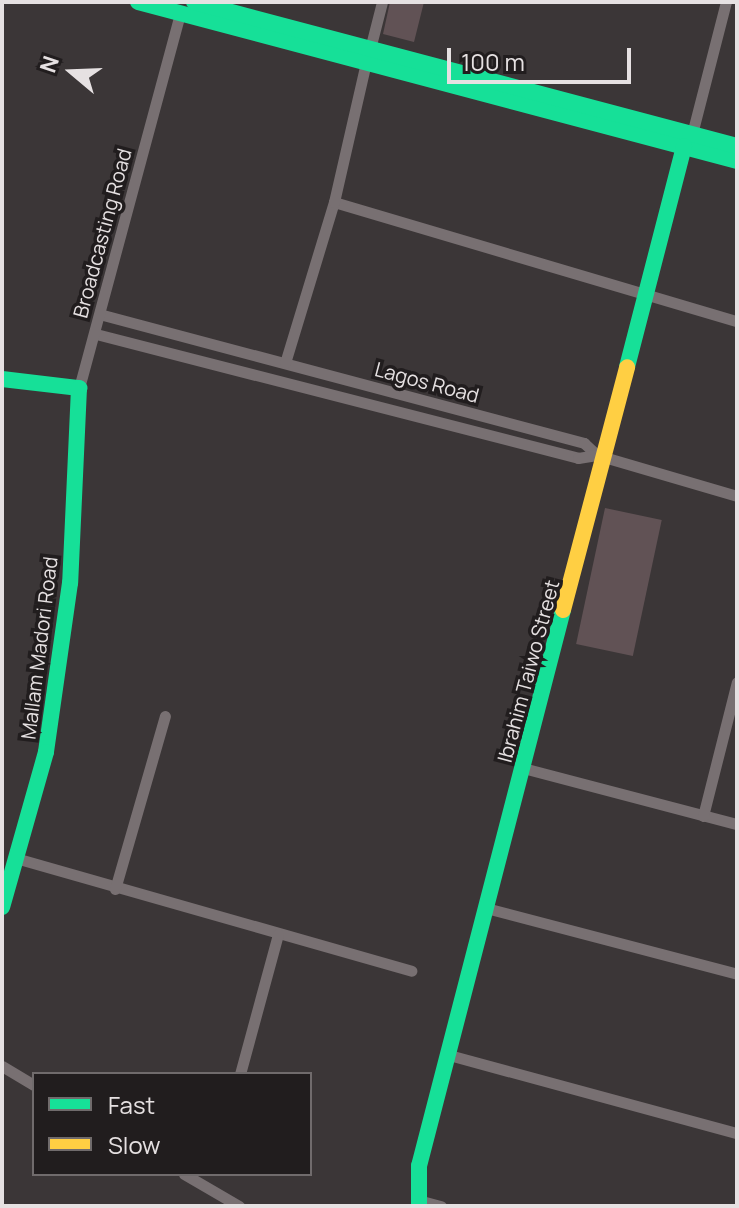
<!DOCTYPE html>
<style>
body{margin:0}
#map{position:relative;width:739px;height:1208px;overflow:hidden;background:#3b3637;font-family:Manrope,sans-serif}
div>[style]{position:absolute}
.building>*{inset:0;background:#615255;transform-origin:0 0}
.street>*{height:11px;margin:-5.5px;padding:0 5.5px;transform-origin:5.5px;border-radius:5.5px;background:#787072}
.fast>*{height:16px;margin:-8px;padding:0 8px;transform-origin:8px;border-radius:8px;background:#16e098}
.slow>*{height:16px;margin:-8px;padding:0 8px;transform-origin:8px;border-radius:8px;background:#ffcf43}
span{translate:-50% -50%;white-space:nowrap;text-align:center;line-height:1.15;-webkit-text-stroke:7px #211d1e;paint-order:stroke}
.street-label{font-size:20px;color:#e6e1e2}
.frame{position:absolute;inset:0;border:4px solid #e6e1e2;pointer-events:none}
.legend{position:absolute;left:32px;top:1072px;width:280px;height:104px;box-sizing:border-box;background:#211d1e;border:2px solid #706b6c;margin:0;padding:10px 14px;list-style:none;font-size:24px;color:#e6e1e2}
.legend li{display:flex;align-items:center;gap:16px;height:40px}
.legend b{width:40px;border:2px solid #706b6c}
.north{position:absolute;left:32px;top:32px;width:80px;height:80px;-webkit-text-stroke:6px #211d1e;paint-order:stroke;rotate:289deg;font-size:22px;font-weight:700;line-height:32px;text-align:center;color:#e6e1e2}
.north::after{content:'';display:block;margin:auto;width:28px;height:36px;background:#e6e1e2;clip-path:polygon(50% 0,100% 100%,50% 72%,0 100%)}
.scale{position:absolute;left:447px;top:48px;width:184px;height:36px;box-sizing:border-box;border:4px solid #e6e1e2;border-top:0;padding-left:10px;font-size:24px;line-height:28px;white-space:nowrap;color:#e6e1e2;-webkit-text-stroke:6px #211d1e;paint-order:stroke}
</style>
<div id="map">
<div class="building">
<div style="clip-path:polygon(390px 2px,424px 2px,414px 42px,383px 34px)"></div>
<div style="left:605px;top:508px;width:58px;height:139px;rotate:12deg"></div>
</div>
<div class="street">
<div style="left:370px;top:49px;width:49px;rotate:-75.7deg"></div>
<div style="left:692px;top:134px;width:136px;rotate:-75.6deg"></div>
<div style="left:334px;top:202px;width:420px;rotate:16.5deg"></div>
<div style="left:103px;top:315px;width:498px;rotate:14.9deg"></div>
<div style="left:584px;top:443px;width:18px;rotate:43deg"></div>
<div style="left:597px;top:455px;width:146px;rotate:16.3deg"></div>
<div style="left:96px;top:334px;width:498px;rotate:14.4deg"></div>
<div style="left:578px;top:458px;width:19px;rotate:-9deg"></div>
<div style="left:285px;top:363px;width:168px;rotate:-73.1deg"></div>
<div style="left:334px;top:202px;width:144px;rotate:-77.1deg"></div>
<div style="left:79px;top:388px;width:388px;rotate:-74.9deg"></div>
<div style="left:523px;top:768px;width:221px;rotate:14.7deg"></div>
<div style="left:703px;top:816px;width:138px;rotate:-75.8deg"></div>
<div style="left:19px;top:859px;width:408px;rotate:15.9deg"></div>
<div style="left:115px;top:889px;width:180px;rotate:-73.9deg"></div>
<div style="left:486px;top:908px;width:260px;rotate:14.7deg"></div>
<div style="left:449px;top:1055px;width:298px;rotate:15.2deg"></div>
<div style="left:2px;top:1066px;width:37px;rotate:31deg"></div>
<div style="left:240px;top:1074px;width:145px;rotate:-74.8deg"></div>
<div style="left:184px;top:1174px;width:64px;rotate:30.2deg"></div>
<div style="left:418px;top:1200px;width:24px;rotate:15deg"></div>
</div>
<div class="fast">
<div style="left:138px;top:2px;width:620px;rotate:14.87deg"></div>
<div style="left:194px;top:2px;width:562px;rotate:14.85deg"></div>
<div style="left:627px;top:367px;width:228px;rotate:-75.5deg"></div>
<div style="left:2px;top:379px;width:78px;rotate:6.7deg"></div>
<div style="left:79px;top:388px;width:195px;rotate:92.6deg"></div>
<div style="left:70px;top:583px;width:171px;rotate:98.1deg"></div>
<div style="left:46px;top:752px;width:161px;rotate:105.8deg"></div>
<div style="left:419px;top:1206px;width:40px;rotate:-90deg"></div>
<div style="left:419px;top:1166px;width:574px;rotate:-75.48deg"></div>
</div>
<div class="slow">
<div style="left:563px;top:610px;width:251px;rotate:-75.2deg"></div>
</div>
<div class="street-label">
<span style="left:102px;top:233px;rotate:-75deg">Broadcasting Road</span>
<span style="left:427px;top:382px;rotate:15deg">Lagos Road</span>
<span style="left:39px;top:648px;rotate:-83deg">Mallam Madori Road</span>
<span style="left:528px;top:671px;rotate:-75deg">Ibrahim Taiwo Street</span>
</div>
<div class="frame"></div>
<ul class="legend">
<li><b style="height:10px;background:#16e098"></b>Fast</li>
<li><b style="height:10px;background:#ffcf43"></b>Slow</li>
</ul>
<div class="north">N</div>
<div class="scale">100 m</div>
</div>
